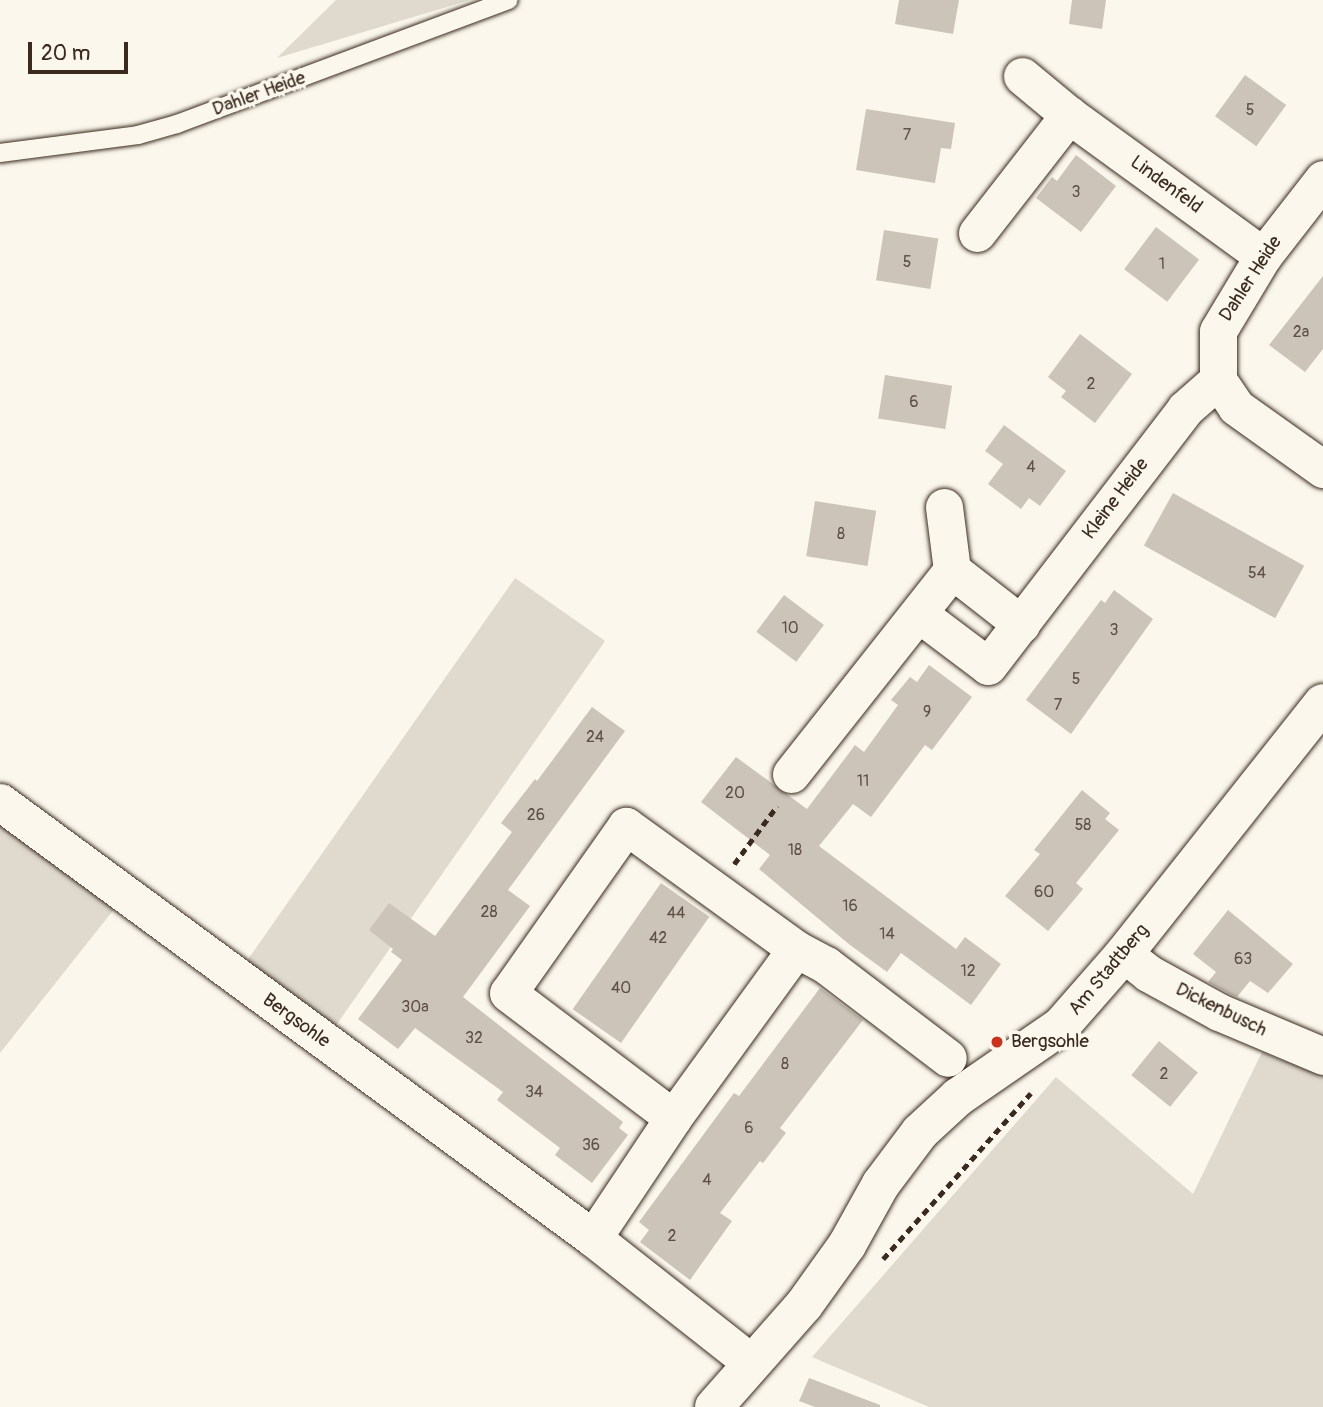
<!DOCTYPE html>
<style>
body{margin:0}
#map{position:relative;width:1323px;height:1407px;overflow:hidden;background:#fbf7ec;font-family:Pangolin,sans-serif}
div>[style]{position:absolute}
.green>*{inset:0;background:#dfd9ce;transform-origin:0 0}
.building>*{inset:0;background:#ccc4b9;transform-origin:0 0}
.path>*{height:4.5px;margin-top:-2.25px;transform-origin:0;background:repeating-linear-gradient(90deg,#3b2a1e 0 7px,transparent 0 12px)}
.roads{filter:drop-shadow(0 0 2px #3b2a1e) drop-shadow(0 0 2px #3b2a1e)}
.service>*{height:18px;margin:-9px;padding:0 9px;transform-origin:9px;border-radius:9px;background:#fbf7ec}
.minor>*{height:37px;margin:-18.5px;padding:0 18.5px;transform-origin:18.5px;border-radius:18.5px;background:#fbf7ec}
.tertiary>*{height:38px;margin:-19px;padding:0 19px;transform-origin:19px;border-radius:19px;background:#fbf7ec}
.dots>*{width:19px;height:19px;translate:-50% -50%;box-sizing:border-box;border:4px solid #fbf7ec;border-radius:50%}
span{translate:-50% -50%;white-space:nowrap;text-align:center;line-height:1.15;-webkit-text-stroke:7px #fbf7ec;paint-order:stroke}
.number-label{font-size:16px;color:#5f5045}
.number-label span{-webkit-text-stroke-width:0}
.street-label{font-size:19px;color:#3b2a1e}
.poi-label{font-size:19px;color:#3b2a1e}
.left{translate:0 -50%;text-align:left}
.scale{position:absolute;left:28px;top:42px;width:100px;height:32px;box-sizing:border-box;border:4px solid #3b2a1e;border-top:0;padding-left:9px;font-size:21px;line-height:24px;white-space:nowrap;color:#3b2a1e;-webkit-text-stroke:5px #fbf7ec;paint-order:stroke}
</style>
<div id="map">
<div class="green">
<div style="clip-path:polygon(336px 0,470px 0,277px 58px)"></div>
<div style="left:515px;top:578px;width:110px;height:475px;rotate:35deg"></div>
<div style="clip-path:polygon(0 811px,119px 903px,0 1053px)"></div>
<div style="clip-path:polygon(1262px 1052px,1323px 1076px,1323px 1407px,929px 1407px,812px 1357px,1056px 1077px,1193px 1194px)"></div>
</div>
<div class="building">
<div style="clip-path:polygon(899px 0,959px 0,953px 34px,895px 24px)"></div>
<div style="clip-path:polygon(1072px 0,1106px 0,1102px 29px,1069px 24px)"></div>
<div style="left:1245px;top:75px;width:51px;height:51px;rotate:36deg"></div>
<div style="clip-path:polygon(866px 109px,955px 123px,951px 149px,941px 148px,935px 183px,856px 170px)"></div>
<div style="clip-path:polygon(1076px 155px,1116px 186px,1081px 232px,1036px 198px,1052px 177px,1057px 181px)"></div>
<div style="left:1156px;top:227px;width:54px;height:53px;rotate:37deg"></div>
<div style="left:884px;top:230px;width:55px;height:51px;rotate:9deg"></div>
<div style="clip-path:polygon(1323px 276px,1323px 349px,1305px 372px,1269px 345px)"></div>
<div style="clip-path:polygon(1080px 334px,1132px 374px,1095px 423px,1061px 397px,1066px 391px,1048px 377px)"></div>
<div style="left:885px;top:375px;width:68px;height:44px;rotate:9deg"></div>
<div style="clip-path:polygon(1004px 425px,1066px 471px,1040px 506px,1029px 498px,1021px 509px,988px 484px,1003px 464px,985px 451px)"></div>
<div style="left:1173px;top:493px;width:150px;height:60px;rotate:29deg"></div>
<div style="left:815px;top:501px;width:62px;height:56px;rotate:9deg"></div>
<div style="clip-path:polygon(1114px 590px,1153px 619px,1071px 734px,1026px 700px,1101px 600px,1105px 603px)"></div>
<div style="left:784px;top:595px;width:50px;height:46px;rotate:37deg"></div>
<div style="clip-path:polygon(929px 665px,972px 697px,932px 750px,925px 745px,871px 817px,853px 804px,819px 846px,956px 949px,965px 937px,1001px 964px,971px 1005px,901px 953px,887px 972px,850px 945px,759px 869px,770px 855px,701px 802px,736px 757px,807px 809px,855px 745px,864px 752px,898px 705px,891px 700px,910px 677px,917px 682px)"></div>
<div style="clip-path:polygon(592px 707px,625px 731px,508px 890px,530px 906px,463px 997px,623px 1122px,619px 1128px,628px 1135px,592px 1183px,555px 1155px,560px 1148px,497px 1100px,503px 1092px,415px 1028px,398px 1049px,358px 1019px,402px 960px,391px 952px,393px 949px,369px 930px,389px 903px,435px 936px,512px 832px,501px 823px,535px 779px,537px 781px)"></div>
<div style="clip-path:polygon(1082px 790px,1110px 813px,1105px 819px,1119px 830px,1076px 883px,1083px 889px,1048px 931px,1005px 896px,1040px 854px,1034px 850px)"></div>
<div style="left:661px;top:883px;width:59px;height:154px;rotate:35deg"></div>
<div style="clip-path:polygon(1228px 910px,1293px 964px,1268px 993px,1250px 981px,1237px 997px,1228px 993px,1208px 982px,1216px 972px,1193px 954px)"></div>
<div style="clip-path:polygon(820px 988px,863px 1020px,780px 1128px,786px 1133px,763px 1163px,760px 1161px,720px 1213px,732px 1221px,690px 1280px,640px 1242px,649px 1230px,639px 1222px,734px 1093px,739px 1096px)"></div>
<div style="left:1159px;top:1041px;width:50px;height:44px;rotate:39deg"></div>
<div style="clip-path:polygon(809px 1378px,880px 1405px,880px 1407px,815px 1407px,799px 1401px)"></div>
</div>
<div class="path">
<div style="left:734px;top:864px;width:72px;rotate:-53.4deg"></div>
<div style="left:883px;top:1259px;width:222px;rotate:-48.3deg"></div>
</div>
<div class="roads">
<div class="service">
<div style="left:0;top:153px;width:139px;rotate:-7.4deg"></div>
<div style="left:138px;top:135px;width:41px;rotate:-15.8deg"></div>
<div style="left:177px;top:124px;width:354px;rotate:-20.5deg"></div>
</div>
<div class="minor">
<div style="left:1022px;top:76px;width:61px;rotate:39.7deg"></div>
<div style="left:1069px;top:115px;width:240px;rotate:36deg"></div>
<div style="left:1323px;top:179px;width:98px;rotate:127.9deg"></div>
<div style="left:1263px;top:256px;width:87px;rotate:121deg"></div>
<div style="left:1218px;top:331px;width:49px;rotate:90deg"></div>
<div style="left:1218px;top:380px;width:32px;rotate:56deg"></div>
<div style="left:1236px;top:407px;width:107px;rotate:35.5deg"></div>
<div style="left:977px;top:233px;width:150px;rotate:-52.1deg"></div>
<div style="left:944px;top:507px;width:64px;rotate:82.8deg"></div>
<div style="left:919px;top:614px;width:86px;rotate:37deg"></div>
<div style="left:988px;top:666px;width:324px;rotate:-52.5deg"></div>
<div style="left:1185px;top:409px;width:44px;rotate:-41.3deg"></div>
<div style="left:791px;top:774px;width:260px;rotate:-51.7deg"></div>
<div style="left:952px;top:570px;width:88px;rotate:38deg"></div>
<div style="left:0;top:802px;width:736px;rotate:36.32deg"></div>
<div style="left:593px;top:1238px;width:202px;rotate:38.2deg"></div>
<div style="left:796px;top:949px;width:34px;rotate:28deg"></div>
<div style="left:826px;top:965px;width:153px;rotate:37.3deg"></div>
<div style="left:1124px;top:954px;width:31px;rotate:38deg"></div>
<div style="left:1148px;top:973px;width:81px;rotate:28.8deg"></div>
<div style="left:1219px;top:1012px;width:113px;rotate:22.9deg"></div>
<div style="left:593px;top:1238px;width:144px;rotate:-56.3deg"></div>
<div style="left:673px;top:1118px;width:209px;rotate:-54deg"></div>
<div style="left:796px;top:949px;width:210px;rotate:-144.1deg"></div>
<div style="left:626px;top:826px;width:204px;rotate:125.2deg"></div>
<div style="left:508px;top:993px;width:207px;rotate:37.1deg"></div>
</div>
<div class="tertiary">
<div style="left:714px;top:1407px;width:136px;rotate:-48.6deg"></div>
<div style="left:804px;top:1305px;width:74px;rotate:-54.4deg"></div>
<div style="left:847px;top:1245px;width:70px;rotate:-60.9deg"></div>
<div style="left:881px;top:1184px;width:65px;rotate:-53.1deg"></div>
<div style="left:920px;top:1132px;width:52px;rotate:-42.6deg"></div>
<div style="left:958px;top:1097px;width:125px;rotate:-34.6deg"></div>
<div style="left:1061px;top:1026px;width:96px;rotate:-48.8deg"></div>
<div style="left:1124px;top:954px;width:320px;rotate:-51.6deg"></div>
</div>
</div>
<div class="dots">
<div style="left:997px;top:1042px;background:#c8321e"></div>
</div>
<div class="number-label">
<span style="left:1250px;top:110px">5</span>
<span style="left:907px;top:135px">7</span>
<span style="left:1076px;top:192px">3</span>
<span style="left:907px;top:262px">5</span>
<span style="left:1162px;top:264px">1</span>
<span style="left:1301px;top:332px">2a</span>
<span style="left:1091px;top:384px">2</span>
<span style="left:914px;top:402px">6</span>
<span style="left:1031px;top:467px">4</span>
<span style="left:841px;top:534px">8</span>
<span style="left:1257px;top:573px">54</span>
<span style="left:790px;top:628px">10</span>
<span style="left:1114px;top:630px">3</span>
<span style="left:1076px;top:679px">5</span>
<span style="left:1058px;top:705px">7</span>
<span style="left:927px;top:712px">9</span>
<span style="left:595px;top:737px">24</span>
<span style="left:863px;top:781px">11</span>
<span style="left:735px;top:793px">20</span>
<span style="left:536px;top:815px">26</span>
<span style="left:1083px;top:825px">58</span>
<span style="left:795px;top:850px">18</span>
<span style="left:1044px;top:892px">60</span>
<span style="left:850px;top:906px">16</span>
<span style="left:489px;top:912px">28</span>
<span style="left:676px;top:913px">44</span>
<span style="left:887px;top:934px">14</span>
<span style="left:658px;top:938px">42</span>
<span style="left:1243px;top:959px">63</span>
<span style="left:968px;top:971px">12</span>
<span style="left:621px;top:988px">40</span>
<span style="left:415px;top:1007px">30a</span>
<span style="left:474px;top:1038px">32</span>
<span style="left:785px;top:1064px">8</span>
<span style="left:1164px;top:1074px">2</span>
<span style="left:534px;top:1092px">34</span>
<span style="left:749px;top:1128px">6</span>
<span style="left:591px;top:1145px">36</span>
<span style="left:707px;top:1180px">4</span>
<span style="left:672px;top:1236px">2</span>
</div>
<div class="street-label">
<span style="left:259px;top:94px;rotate:-20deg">Dahler Heide</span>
<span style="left:1166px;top:185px;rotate:36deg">Lindenfeld</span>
<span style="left:1251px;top:279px;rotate:-57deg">Dahler Heide</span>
<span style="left:1116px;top:499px;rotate:-53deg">Kleine Heide</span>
<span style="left:1109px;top:970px;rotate:-50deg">Am Stadtberg</span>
<span style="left:1221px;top:1010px;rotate:26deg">Dickenbusch</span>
<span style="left:296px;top:1021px;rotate:36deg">Bergsohle</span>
</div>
<div class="poi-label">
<span class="left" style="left:1011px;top:1042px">Bergsohle</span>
</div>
<div class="scale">20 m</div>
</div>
